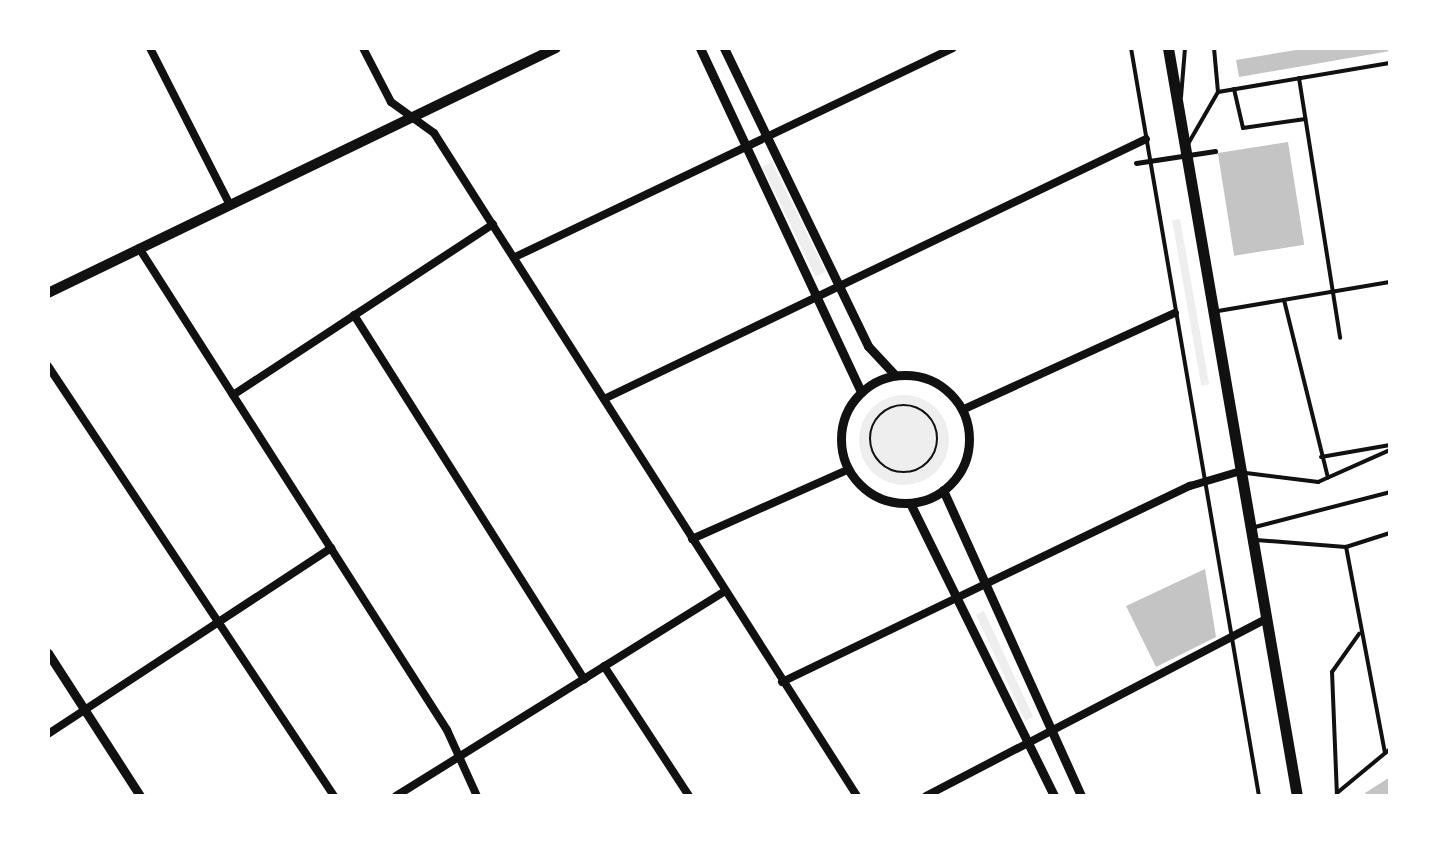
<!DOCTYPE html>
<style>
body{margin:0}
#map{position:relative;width:1438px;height:844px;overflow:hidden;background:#fff;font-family:Rubik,sans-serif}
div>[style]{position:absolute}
.green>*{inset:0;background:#eee;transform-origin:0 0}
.round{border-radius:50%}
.building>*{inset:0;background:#c4c4c4;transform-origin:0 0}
.path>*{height:2.5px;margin:-1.25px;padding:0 1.25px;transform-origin:1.25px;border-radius:1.25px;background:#111}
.path>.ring{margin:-1.25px;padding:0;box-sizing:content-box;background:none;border:2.5px solid #111;border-radius:50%}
.service>*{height:4px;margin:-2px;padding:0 2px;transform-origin:2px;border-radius:2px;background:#111}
.pedestrian>*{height:5px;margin:-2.5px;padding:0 2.5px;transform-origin:2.5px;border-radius:2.5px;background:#111}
.minor>*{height:8px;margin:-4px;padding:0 4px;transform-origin:4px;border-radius:4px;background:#111}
.tertiary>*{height:9px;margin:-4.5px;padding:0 4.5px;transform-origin:4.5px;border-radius:4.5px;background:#111}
.tertiary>.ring{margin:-4.5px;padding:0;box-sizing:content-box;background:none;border:9px solid #111;border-radius:50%}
.secondary>*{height:10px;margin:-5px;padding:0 5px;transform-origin:5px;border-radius:5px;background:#111}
.primary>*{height:11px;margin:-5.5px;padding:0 5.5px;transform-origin:5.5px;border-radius:5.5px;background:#111}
span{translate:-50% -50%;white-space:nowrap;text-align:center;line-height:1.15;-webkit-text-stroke:8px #fff;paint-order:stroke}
.frame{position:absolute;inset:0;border:50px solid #fff;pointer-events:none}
</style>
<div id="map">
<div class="green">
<div style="left:772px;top:162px;width:122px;height:11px;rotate:64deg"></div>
<div style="left:1180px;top:219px;width:168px;height:8px;rotate:80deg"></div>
<div class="round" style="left:859px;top:395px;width:90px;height:90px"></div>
<div style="left:984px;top:611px;width:117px;height:9px;rotate:65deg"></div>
</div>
<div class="building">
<div style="clip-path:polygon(1308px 48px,1390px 48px,1390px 51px,1239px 77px,1236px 60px)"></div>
<div style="left:1288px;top:142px;width:104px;height:71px;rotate:81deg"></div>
<div style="clip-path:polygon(1205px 569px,1216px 637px,1156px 667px,1126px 606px)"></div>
<div style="clip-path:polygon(1390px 777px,1390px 796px,1367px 796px,1365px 793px)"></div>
</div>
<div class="path">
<div class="ring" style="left:870px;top:405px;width:65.5px;height:65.5px"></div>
</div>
<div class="service">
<div style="left:1131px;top:48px;width:759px;rotate:80.29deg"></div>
<div style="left:1299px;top:78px;width:263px;rotate:81deg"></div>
<div style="left:1234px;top:89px;width:40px;rotate:77deg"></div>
<div style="left:1243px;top:128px;width:63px;rotate:-8.3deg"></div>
<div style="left:1218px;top:92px;width:174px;rotate:-9.6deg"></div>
<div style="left:1181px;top:97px;width:49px;rotate:-85.3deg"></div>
<div style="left:1188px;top:144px;width:60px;rotate:-60deg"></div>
<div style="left:1218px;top:92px;width:44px;rotate:-95.2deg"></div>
<div style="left:1284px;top:300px;width:183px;rotate:76.1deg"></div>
<div style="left:1218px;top:311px;width:174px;rotate:-9.6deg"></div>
<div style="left:1321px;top:457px;width:70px;rotate:-9.9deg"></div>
<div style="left:1246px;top:473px;width:73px;rotate:7.1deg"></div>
<div style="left:1318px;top:482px;width:79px;rotate:-24deg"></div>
<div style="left:1255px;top:527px;width:139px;rotate:-14.5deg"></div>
<div style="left:1256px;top:540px;width:90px;rotate:4.4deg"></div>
<div style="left:1385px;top:753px;width:210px;rotate:-100.7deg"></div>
<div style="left:1346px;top:547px;width:46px;rotate:-17.7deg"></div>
<div style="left:1337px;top:793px;width:69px;rotate:-39.7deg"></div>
<div style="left:1337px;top:796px;width:124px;rotate:-92.3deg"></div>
<div style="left:1332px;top:672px;width:47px;rotate:-54.6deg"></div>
</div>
<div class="pedestrian">
<div style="left:1136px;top:163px;width:80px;rotate:-8.6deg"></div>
</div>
<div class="minor">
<div style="left:150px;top:48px;width:176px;rotate:63deg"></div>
<div style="left:363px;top:48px;width:61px;rotate:62.6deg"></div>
<div style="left:391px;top:102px;width:53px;rotate:35.8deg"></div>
<div style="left:434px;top:133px;width:786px;rotate:57.46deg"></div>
<div style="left:139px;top:248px;width:572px;rotate:57.42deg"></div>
<div style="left:447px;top:730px;width:72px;rotate:65.6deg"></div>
<div style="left:515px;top:257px;width:485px;rotate:-25.5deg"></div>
<div style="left:354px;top:315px;width:431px;rotate:57.7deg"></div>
<div style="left:48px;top:366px;width:516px;rotate:56.37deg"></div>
<div style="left:233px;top:395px;width:311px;rotate:-33.3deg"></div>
<div style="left:604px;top:399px;width:601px;rotate:-25.63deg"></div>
<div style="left:962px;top:410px;width:234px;rotate:-24.5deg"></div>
<div style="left:692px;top:539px;width:172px;rotate:-24deg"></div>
<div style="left:604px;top:666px;width:155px;rotate:56.8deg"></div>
<div style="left:782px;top:682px;width:453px;rotate:-25.7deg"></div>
<div style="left:1190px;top:486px;width:53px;rotate:-16.4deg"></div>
<div style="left:48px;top:734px;width:339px;rotate:-33.3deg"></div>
<div style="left:396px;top:796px;width:388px;rotate:-31.9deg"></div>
<div style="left:926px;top:796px;width:383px;rotate:-27.5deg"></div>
</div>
<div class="tertiary">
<div style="left:700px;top:48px;width:380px;rotate:64.9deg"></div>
<div style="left:724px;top:48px;width:331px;rotate:64.2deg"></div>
<div style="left:868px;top:346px;width:40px;rotate:47deg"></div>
<div class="ring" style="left:841px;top:375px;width:119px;height:119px"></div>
<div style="left:943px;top:490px;width:336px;rotate:65.7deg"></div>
<div style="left:910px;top:503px;width:326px;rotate:63.8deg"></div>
<div style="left:48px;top:653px;width:170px;rotate:57.2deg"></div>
</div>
<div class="secondary">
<div style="left:48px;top:293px;width:564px;rotate:-25.75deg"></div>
</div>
<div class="primary">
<div style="left:1168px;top:48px;width:759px;rotate:80.22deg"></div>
</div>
<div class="frame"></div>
</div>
